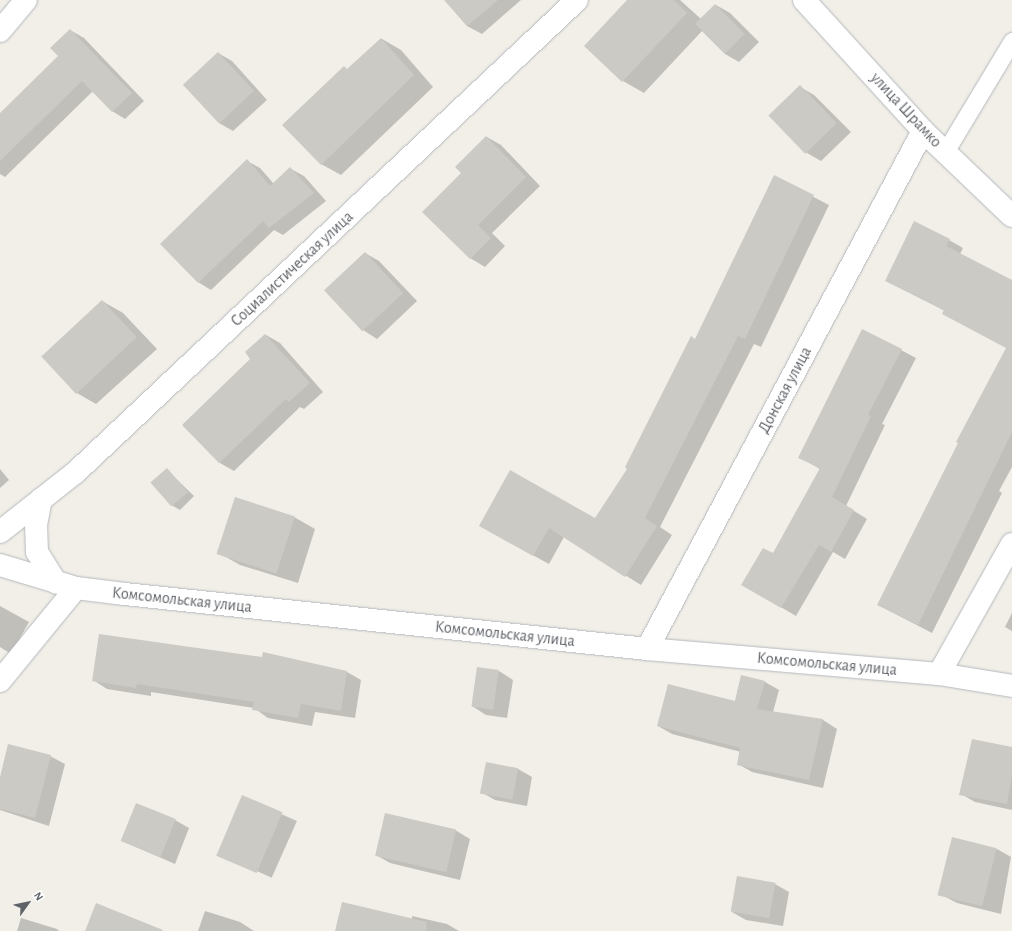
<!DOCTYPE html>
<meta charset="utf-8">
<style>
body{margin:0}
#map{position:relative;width:1012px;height:931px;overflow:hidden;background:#f1efe8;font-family:"Alegreya Sans",sans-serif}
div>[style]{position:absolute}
.shadow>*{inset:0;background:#0003;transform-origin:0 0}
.building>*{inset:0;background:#cccac5;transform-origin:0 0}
.roads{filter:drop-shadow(0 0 1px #b5b8bc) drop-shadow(0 0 1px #b5b8bc)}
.service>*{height:17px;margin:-8.5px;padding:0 8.5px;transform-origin:8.5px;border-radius:8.5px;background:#fff}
.minor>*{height:22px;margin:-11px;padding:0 11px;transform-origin:11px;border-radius:11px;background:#fff}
span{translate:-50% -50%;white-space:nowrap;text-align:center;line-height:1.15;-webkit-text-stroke:3.5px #fff;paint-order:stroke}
.street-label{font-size:16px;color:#5f6368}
.north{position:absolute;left:8px;top:883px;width:40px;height:40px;-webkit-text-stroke:3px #fff;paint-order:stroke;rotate:57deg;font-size:11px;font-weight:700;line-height:16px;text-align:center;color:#5f6368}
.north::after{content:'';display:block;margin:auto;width:14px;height:18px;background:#5f6368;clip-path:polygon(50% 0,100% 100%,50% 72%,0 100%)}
</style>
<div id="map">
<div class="shadow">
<div style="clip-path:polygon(445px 0,521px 0,482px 34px,467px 26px)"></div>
<div style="clip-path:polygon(628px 0,680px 0,701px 19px,716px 5px,730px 13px,759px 42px,739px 62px,725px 54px,702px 31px,644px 93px,623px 81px)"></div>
<div style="clip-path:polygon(70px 30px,84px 38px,144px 101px,125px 119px,112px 111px,93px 91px,5px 177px,0 174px,0 116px,60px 56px)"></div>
<div style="clip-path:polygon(382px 39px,401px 50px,433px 87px,341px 175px,321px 164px,348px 70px)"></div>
<div style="clip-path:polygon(218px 53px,232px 61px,267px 100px,233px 131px,219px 123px)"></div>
<div style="clip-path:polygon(800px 87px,814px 95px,851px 132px,821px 161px,807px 153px,770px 116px)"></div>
<div style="clip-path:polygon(487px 137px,501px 145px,540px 186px,492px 233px,505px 246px,485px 267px,470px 258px,462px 173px)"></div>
<div style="clip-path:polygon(247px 161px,260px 168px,274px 184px,291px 169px,304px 176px,326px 201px,283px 235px,274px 230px,211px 290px,198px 282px)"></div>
<div style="clip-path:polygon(775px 177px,829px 205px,761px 347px,754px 344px,660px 527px,672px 535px,641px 585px,564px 537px,549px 564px,496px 535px,596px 520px,629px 469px,696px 340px)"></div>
<div style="clip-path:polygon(949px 240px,963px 248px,960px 254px,1012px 281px,1012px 467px,999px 491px,1002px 493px,932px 633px,878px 605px,1007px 348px,945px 311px,900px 288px)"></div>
<div style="clip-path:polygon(365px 253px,379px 261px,417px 301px,377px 339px,363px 330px)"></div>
<div style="clip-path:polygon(102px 301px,123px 313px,157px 349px,96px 404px,75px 392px)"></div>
<div style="clip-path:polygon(863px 330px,916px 358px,882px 424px,885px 425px,846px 506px,867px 519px,845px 559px,833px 552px,796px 616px,743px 585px,773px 555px,820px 469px,799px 457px)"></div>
<div style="clip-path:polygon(266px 335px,280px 343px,323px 392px,304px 409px,300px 407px,234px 471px,220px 463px,184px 425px,252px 359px)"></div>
<div style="clip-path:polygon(0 469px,9px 480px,0 488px)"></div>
<div style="clip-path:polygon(167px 470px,194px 496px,180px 510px,173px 506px)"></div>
<div style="clip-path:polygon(294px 517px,315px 529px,298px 583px,240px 565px,219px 553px)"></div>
<div style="clip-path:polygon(0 606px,29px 622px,11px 654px,0 647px)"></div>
<div style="clip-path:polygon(1012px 613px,1012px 631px,1005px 627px)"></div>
<div style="clip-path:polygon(499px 671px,513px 680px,507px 718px,486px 715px,472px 706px)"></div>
<div style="clip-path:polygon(347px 672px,361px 680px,355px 718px,315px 712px,312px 726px,268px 718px,254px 708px,151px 692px,151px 696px,107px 689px,93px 680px)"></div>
<div style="clip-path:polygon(741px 677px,765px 682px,779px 690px,773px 712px,823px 720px,837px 729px,823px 788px,752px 772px,738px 764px,741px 752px,672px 734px,658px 726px,735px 702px)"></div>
<div style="clip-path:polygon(1012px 748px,1012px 810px,975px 802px,961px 794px)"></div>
<div style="clip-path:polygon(50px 756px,65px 764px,49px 826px,0 810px,0 781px)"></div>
<div style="clip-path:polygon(487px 763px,518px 769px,532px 777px,527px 806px,495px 800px,481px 792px)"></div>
<div style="left:243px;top:797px;width:59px;height:62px;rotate:24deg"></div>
<div style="clip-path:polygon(175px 820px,189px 828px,175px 864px,122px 841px)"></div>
<div style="clip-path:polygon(455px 830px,470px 839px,460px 880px,390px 863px,376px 855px)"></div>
<div style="clip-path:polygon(997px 849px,1011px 857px,1001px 914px,957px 903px,942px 895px)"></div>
<div style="clip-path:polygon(775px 884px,789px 892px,783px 926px,746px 920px,732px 912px)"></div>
<div style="clip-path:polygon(205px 911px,240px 922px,254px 931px,198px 931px)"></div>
<div style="clip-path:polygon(412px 916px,447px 924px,459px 931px,336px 931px,412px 920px)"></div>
<div style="clip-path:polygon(21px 918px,57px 929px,59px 931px,17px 931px)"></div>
</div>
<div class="building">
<div style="clip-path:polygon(444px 0,498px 0,467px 26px)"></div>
<div style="clip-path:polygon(627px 0,674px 0,687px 13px,622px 82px,584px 46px)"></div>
<div style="left:715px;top:4px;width:42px;height:28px;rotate:45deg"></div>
<div style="clip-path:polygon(70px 29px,132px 93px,112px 112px,82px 81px,0 161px,0 113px,58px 56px,50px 48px)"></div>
<div style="clip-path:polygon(381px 38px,414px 75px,321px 165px,282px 125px,344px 66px,347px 69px)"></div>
<div style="left:218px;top:52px;width:53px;height:48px;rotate:47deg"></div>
<div style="left:800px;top:85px;width:53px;height:44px;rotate:46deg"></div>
<div style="clip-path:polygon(486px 136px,526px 177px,478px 225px,491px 238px,470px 259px,422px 212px,461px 173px,455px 167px)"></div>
<div style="clip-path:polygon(247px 159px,270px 186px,290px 167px,314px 193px,269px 228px,263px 221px,198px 283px,160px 244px)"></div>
<div style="clip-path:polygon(774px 175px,814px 195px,745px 339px,738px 336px,645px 518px,657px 526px,625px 577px,549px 528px,533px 556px,479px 526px,510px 470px,595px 518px,627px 469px,625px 467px,691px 336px,695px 339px)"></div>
<div style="clip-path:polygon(914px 221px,950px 239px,946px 246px,1012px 280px,1012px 432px,918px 625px,877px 605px,958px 443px,956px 442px,1006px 348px,942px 314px,944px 310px,885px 281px)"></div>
<div style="left:365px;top:252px;width:56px;height:56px;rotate:47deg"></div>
<div style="left:102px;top:300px;width:51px;height:83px;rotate:47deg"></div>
<div style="clip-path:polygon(862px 329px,902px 349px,868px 415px,871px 416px,832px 497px,854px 510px,831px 552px,819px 545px,781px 608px,741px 585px,763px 548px,773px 553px,820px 468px,798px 458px)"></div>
<div style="clip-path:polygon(265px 334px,310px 383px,289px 402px,286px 399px,219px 463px,182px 425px,250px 359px,245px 352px)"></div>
<div style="left:167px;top:468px;width:32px;height:22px;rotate:49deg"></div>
<div style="left:235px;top:497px;width:63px;height:60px;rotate:18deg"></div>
<div style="clip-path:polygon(99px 634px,262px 657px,263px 652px,347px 671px,341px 711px,301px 704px,298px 718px,252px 710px,254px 702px,137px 684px,136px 688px,92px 681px)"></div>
<div style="left:477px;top:667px;width:22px;height:40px;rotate:8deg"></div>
<div style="clip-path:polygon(741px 675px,765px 681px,757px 709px,823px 719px,809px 780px,737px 765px,740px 748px,657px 726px,668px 684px,735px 701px)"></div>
<div style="clip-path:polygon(972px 739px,1012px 747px,1012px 775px,1007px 804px,959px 795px)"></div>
<div style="clip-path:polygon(8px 744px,51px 755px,35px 818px,0 809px,0 777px)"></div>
<div style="left:486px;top:762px;width:33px;height:32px;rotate:11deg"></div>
<div style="left:242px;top:795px;width:44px;height:66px;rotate:23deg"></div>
<div style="left:136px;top:803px;width:43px;height:41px;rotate:22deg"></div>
<div style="left:385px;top:813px;width:73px;height:44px;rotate:13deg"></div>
<div style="left:952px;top:837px;width:46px;height:60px;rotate:14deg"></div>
<div style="left:737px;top:876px;width:39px;height:36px;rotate:10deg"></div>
<div style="clip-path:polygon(342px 902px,427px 922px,426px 931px,335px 931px)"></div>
<div style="clip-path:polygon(96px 903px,163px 930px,162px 931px,85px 931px)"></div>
</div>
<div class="roads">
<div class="service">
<div style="left:945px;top:152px;width:130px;rotate:-58.9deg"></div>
</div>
<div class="minor">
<div style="left:804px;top:0;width:177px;rotate:47.7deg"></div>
<div style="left:923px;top:131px;width:123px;rotate:43.7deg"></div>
<div style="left:0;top:31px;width:40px;rotate:-50deg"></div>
<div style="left:41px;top:499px;width:25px;rotate:101deg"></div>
<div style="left:36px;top:524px;width:28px;rotate:88deg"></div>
<div style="left:37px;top:552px;width:36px;rotate:58deg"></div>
<div style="left:0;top:532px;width:97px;rotate:-38.3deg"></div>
<div style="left:76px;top:472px;width:688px;rotate:-43.29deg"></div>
<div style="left:0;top:565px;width:79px;rotate:16.8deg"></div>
<div style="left:76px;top:588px;width:49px;rotate:7deg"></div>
<div style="left:125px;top:594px;width:525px;rotate:6.01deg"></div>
<div style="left:647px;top:649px;width:293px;rotate:4.9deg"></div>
<div style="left:939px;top:674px;width:74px;rotate:9.3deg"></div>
<div style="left:647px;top:649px;width:587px;rotate:-61.95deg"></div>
<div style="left:939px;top:674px;width:149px;rotate:-60.7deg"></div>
<div style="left:0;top:681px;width:120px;rotate:-50.7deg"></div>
</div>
</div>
<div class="street-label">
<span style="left:906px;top:110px;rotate:47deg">улица Шрамко</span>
<span style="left:292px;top:269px;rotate:-43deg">Социалистическая улица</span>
<span style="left:785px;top:390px;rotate:-62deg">Донская улица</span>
<span style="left:182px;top:600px;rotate:6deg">Комсомольская улица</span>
<span style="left:505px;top:634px;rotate:6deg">Комсомольская улица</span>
<span style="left:827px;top:664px;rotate:5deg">Комсомольская улица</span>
</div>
<div class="north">N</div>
</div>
